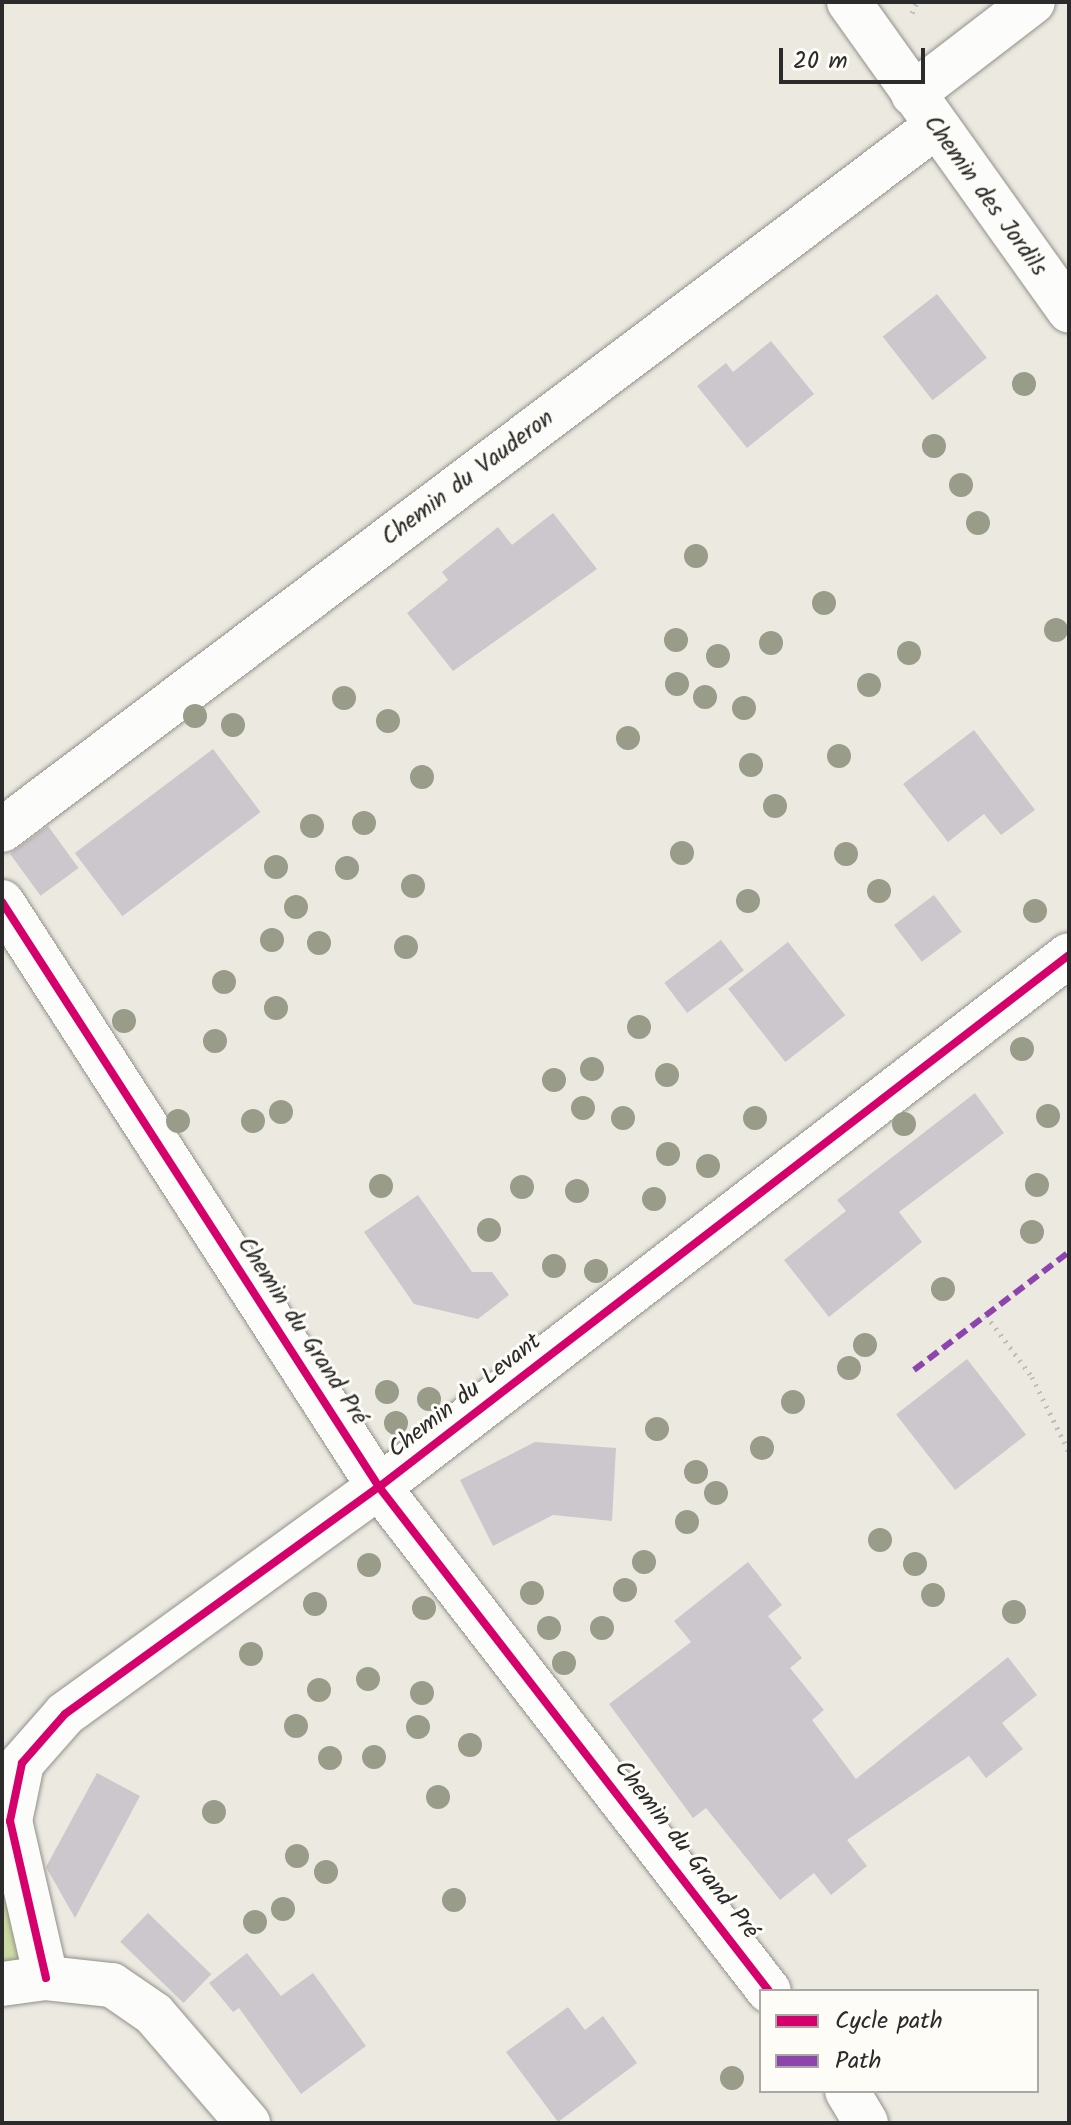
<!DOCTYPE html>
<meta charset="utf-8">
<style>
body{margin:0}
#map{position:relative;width:1071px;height:2125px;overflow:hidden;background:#eceae0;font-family:Kalam,sans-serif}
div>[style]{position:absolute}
.green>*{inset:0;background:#cedba5}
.building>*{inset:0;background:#ccc7cc;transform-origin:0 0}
.path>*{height:5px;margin-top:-2.5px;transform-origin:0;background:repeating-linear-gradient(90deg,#bebebb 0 2px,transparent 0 8px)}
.roads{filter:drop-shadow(0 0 2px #92908b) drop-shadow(0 0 2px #92908b)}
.minor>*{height:44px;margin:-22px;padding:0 22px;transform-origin:22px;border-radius:22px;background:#fcfcfa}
.quiet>*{height:6px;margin-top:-3px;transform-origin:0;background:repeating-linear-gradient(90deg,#8e44ad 0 12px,transparent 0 18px)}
.cycleway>*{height:8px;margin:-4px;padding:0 4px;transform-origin:4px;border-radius:4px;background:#d6006c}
.trees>*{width:24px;height:24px;margin:-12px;border-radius:50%;background:#989c89}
span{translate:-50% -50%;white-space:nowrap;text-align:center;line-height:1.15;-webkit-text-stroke:6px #fdfcf7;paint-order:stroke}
.street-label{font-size:24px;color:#2b2b2b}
.frame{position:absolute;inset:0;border:4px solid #2b2b2b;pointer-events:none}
.legend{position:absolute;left:759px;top:1989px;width:280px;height:104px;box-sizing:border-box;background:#fdfcf7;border:2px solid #a9a8a5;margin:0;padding:10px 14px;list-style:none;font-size:24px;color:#2b2b2b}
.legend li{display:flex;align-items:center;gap:16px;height:40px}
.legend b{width:40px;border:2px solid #a9a8a5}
.scale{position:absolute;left:779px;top:48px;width:146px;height:36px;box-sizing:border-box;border:4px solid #2b2b2b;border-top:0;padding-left:10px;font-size:24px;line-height:28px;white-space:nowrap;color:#2b2b2b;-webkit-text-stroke:6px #fdfcf7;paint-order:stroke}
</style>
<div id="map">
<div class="green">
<div style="clip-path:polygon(2px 1802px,27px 1965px,2px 1968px)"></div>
</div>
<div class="building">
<div style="left:937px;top:294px;width:81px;height:69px;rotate:52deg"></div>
<div style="clip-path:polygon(771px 341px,814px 394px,747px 448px,697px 386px,726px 363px,733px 372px)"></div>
<div style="clip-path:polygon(553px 513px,597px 569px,453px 671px,407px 613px,448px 580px,442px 572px,498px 527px,512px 545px)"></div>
<div style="clip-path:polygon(974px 730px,1035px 810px,1001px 835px,984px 814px,948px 842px,903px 784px)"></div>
<div style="left:213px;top:749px;width:79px;height:173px;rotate:53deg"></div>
<div style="left:48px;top:826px;width:52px;height:47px;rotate:54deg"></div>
<div style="left:934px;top:895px;width:46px;height:50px;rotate:53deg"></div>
<div style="left:721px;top:940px;width:38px;height:71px;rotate:53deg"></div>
<div style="left:788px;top:942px;width:93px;height:76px;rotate:52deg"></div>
<div style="clip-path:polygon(975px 1093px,1004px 1133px,899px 1212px,922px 1242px,829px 1317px,784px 1260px,846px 1211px,837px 1200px)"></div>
<div style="clip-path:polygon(418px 1195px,472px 1272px,492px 1272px,509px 1295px,478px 1319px,414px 1304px,364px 1232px)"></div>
<div style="left:967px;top:1359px;width:96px;height:90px;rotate:52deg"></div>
<div style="clip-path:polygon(535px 1442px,616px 1448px,612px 1521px,553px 1515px,493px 1546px,460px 1480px)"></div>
<div style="clip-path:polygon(748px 1562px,782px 1605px,768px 1616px,802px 1658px,790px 1668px,824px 1710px,812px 1720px,856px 1779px,1008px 1657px,1037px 1695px,1002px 1723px,1023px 1749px,986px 1778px,969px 1756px,847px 1840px,867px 1866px,831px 1895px,814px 1873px,780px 1900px,706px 1808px,693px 1818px,609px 1704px,691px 1642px,674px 1621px)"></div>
<div style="clip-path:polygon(97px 1773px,140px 1796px,75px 1918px,46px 1867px)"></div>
<div style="left:148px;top:1913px;width:88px;height:40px;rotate:44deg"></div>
<div style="clip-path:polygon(247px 1953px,281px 1996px,313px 1973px,366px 2046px,301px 2094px,239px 2008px,233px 2012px,209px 1983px)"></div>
<div style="clip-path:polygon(568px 2007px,585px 2030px,603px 2016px,637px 2063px,558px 2122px,506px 2052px)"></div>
</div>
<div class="path">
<div style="left:912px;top:13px;width:12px;rotate:-66deg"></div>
<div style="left:986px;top:1315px;width:77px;rotate:53.4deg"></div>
<div style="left:1032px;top:1377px;width:84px;rotate:63.7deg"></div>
</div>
<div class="roads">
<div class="minor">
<div style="left:849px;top:2px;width:379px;rotate:54.5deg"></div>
<div style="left:913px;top:94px;width:151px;rotate:-37.5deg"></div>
<div style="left:2px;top:830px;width:1168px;rotate:-37deg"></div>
<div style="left:2px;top:902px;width:696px;rotate:57.2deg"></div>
<div style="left:379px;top:1487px;width:637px;rotate:52.27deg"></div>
<div style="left:46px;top:1978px;width:161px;rotate:-102.9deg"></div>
<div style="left:10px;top:1821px;width:59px;rotate:-78.3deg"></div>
<div style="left:22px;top:1763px;width:65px;rotate:-48.7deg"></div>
<div style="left:65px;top:1714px;width:387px;rotate:-35.9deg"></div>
<div style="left:379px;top:1487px;width:871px;rotate:-37.63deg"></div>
<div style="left:2px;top:1984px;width:44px;rotate:-7.8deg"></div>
<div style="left:46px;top:1978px;width:66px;rotate:6.1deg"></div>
<div style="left:112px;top:1985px;width:51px;rotate:34.6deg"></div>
<div style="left:154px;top:2014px;width:144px;rotate:49.2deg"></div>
<div style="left:847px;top:2091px;width:37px;rotate:59deg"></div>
</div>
</div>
<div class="quiet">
<div style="left:914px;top:1370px;width:195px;rotate:-37.3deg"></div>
</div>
<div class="cycleway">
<div style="left:2px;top:902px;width:696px;rotate:57.2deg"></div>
<div style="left:379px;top:1487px;width:637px;rotate:52.27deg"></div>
<div style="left:46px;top:1978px;width:161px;rotate:-102.9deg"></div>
<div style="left:10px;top:1821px;width:59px;rotate:-78.3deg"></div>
<div style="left:22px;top:1763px;width:65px;rotate:-48.7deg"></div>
<div style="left:65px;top:1714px;width:387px;rotate:-35.9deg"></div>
<div style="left:379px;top:1487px;width:871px;rotate:-37.63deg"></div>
</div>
<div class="trees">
<div style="left:1024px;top:384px"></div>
<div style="left:934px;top:446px"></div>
<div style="left:961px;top:485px"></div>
<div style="left:978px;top:523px"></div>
<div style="left:696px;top:556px"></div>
<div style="left:824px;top:603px"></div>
<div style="left:1056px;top:630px"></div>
<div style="left:676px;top:640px"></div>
<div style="left:771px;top:643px"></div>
<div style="left:909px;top:653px"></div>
<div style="left:718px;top:656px"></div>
<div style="left:677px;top:684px"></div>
<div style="left:869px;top:685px"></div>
<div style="left:705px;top:697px"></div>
<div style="left:344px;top:698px"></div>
<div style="left:744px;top:708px"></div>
<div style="left:195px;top:716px"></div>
<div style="left:388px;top:721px"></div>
<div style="left:233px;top:725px"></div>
<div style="left:628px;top:738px"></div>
<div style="left:839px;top:756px"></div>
<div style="left:751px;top:765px"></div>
<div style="left:422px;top:777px"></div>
<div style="left:775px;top:806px"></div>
<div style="left:364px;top:823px"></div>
<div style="left:312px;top:826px"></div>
<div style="left:682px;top:853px"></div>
<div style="left:846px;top:854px"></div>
<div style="left:276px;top:867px"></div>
<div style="left:347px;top:868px"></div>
<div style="left:413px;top:886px"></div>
<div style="left:879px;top:891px"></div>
<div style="left:748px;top:901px"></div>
<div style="left:296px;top:907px"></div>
<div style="left:1035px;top:911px"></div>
<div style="left:272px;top:940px"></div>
<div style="left:319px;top:943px"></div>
<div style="left:406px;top:947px"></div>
<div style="left:224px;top:982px"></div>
<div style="left:276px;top:1008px"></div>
<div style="left:124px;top:1021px"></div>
<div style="left:639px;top:1027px"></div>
<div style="left:215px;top:1041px"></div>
<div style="left:1022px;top:1049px"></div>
<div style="left:592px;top:1069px"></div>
<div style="left:667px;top:1075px"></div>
<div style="left:554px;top:1080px"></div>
<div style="left:583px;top:1108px"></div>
<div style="left:281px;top:1112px"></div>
<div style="left:1048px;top:1116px"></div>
<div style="left:623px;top:1118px"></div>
<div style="left:755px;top:1118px"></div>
<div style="left:178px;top:1121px"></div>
<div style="left:253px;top:1121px"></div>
<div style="left:904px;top:1124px"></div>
<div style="left:668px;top:1154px"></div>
<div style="left:708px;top:1166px"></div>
<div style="left:1037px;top:1185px"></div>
<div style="left:381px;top:1186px"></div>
<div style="left:522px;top:1187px"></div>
<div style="left:577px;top:1191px"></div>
<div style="left:654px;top:1199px"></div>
<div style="left:489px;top:1230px"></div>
<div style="left:1032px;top:1232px"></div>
<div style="left:554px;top:1266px"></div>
<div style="left:596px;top:1271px"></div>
<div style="left:943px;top:1289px"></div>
<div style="left:865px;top:1345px"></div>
<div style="left:849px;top:1368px"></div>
<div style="left:387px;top:1392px"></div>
<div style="left:429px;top:1399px"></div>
<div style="left:793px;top:1402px"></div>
<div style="left:396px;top:1423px"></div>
<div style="left:657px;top:1429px"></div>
<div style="left:762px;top:1448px"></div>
<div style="left:696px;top:1472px"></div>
<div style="left:716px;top:1493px"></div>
<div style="left:687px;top:1522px"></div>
<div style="left:880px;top:1540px"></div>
<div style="left:644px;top:1562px"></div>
<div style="left:915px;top:1564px"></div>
<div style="left:369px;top:1565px"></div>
<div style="left:625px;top:1590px"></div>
<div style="left:532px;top:1593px"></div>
<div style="left:933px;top:1595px"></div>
<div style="left:315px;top:1604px"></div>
<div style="left:424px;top:1608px"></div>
<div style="left:1014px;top:1612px"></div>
<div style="left:549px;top:1628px"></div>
<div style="left:602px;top:1628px"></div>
<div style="left:251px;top:1654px"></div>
<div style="left:564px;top:1663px"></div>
<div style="left:368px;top:1679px"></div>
<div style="left:319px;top:1690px"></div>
<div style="left:422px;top:1693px"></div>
<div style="left:296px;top:1726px"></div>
<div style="left:418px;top:1727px"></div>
<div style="left:470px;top:1745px"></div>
<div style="left:374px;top:1757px"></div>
<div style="left:330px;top:1758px"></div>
<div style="left:438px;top:1797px"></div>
<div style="left:214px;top:1812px"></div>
<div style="left:297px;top:1856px"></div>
<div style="left:326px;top:1872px"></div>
<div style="left:454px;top:1900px"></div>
<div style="left:283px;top:1909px"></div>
<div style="left:255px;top:1922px"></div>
<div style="left:732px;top:2078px"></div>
</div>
<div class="street-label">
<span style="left:985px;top:196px;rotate:54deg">Chemin des Jordils</span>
<span style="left:468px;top:478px;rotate:-37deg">Chemin du Vauderon</span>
<span style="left:302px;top:1331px;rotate:57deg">Chemin du Grand Pré</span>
<span style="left:465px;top:1396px;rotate:-38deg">Chemin du Levant</span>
<span style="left:686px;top:1850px;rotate:52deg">Chemin du Grand Pré</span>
</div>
<div class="frame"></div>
<ul class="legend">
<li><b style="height:10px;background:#d6006c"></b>Cycle path</li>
<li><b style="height:10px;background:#8e44ad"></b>Path</li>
</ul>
<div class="scale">20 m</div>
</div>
